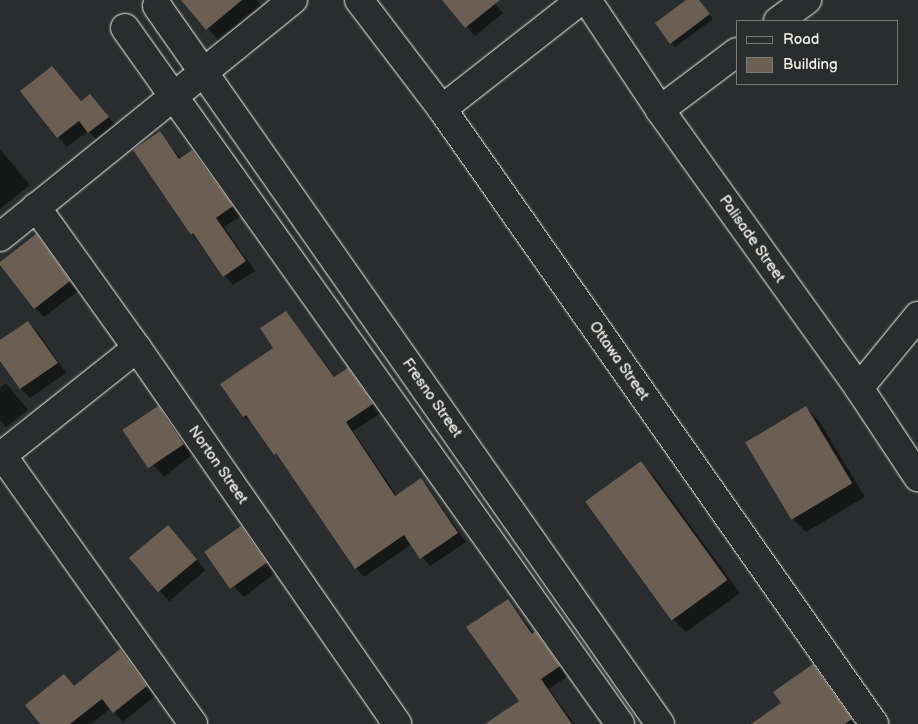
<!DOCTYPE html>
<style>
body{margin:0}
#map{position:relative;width:918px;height:724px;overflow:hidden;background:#2a2d2e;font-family:"Balsamiq Sans",sans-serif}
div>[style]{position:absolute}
.shadow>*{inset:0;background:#0007;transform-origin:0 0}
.building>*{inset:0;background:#6b5e52;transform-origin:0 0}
.roads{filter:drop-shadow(0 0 1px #f4f1e8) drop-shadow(0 0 1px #f4f1e8)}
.street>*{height:28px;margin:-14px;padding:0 14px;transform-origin:14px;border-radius:14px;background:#2a2d2e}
span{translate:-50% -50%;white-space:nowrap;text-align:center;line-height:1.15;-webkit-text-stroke:4.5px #2a2d2e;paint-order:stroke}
.street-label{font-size:15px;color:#f4f1e8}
.legend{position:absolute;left:736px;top:20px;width:162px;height:65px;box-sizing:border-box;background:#2a2d2e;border:1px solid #7b7b78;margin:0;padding:6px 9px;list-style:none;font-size:15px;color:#f4f1e8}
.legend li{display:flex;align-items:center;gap:10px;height:25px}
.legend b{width:25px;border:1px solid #7b7b78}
</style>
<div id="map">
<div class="shadow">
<div style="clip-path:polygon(183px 0,257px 0,262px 6px,219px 41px)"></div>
<div style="clip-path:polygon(444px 0,492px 0,503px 13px,475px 36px)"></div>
<div style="clip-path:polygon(688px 0,698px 0,713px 19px,675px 47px,671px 43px)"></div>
<div style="clip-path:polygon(52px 67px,82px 102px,90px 96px,117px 127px,98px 141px,88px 131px,67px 147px,22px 91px)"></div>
<div style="clip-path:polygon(160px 133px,181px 159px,192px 151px,202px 161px,241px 216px,224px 227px,255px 271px,233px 285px,192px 234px,135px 150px)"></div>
<div style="clip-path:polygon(0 149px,30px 185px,0 209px)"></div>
<div style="clip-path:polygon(36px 236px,78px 291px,44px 317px,35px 308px)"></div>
<div style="clip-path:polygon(286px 312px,336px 378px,347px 370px,381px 413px,353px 431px,397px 496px,421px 480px,429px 489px,466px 542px,430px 566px,412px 544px,364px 577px,356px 568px,283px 463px,254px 424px,244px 416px,275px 348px)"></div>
<div style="clip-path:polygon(28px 322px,37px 331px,66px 373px,30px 398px,21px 389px,0 358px,0 342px)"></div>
<div style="clip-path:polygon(6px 383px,28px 410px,6px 427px,0 420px,0 388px)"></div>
<div style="clip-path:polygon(806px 407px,819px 421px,865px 497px,806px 532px,793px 519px)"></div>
<div style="clip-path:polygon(158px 408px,167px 417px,193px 454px,164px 477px,126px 433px)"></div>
<div style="clip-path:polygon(641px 463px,654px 476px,740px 593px,686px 632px,673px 619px)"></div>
<div style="left:168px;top:527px;width:57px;height:48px;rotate:49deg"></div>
<div style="clip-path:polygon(241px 528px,250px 537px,275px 573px,244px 597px,235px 588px)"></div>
<div style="clip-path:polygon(508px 600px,534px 634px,544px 642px,568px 676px,549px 689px,574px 724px,487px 724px,520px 701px)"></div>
<div style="clip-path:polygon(120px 650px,155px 696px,123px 722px,111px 708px,91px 724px,41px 724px)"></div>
<div style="clip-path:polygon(813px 666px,822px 675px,856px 724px,753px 724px,783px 704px)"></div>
</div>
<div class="building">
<div style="clip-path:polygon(181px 0,242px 0,206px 30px)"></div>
<div style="clip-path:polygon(442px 0,500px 0,465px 28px)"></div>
<div style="clip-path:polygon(686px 0,699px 0,710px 14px,670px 44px,655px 23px)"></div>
<div style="clip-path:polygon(52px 66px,81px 101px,90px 94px,109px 117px,88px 133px,79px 121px,57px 138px,20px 91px)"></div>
<div style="clip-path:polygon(160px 131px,179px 159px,192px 150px,233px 206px,216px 218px,246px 261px,223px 277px,193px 233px,191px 235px,133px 150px)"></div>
<div style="clip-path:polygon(36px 234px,70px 281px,34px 309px,0 265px,0 262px)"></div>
<div style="clip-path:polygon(286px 311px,334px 377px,348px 368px,373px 404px,346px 422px,395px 496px,421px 478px,458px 533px,420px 559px,404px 535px,355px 569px,276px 453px,274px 455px,246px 415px,243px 417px,220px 384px,273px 348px,260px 328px)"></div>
<div style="clip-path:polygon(28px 321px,58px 363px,20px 389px,0 361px,0 340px)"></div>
<div style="left:158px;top:406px;width:46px;height:43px;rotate:56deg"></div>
<div style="left:806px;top:406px;width:90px;height:71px;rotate:59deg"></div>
<div style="left:641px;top:461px;width:147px;height:69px;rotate:54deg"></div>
<div style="left:168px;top:525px;width:45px;height:51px;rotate:50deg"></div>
<div style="left:241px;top:526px;width:45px;height:45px;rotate:55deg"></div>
<div style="clip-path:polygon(508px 599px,532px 634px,535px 631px,560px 666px,541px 679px,572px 724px,485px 724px,519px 701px,466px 627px)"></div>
<div style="clip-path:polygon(120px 649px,147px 686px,113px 713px,102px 699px,70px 724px,40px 724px,25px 705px,64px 674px,74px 686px)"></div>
<div style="clip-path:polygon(813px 664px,852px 719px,845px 724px,751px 724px,781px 703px,773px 692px)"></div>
</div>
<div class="roads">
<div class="street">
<div style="left:359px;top:0;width:137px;rotate:52.7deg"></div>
<div style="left:442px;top:109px;width:752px;rotate:54.91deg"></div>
<div style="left:587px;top:0;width:132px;rotate:56.4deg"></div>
<div style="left:660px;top:110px;width:342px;rotate:54.4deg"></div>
<div style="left:859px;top:388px;width:107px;rotate:56.5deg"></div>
<div style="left:157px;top:6px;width:877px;rotate:54.99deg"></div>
<div style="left:778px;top:21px;width:36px;rotate:-36deg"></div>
<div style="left:125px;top:28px;width:854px;rotate:54.58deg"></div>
<div style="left:442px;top:109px;width:177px;rotate:-38.1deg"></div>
<div style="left:660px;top:110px;width:96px;rotate:-37deg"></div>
<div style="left:36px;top:207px;width:173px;rotate:54.4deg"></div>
<div style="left:137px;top:348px;width:457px;rotate:55.3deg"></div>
<div style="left:0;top:237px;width:377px;rotate:-39deg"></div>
<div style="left:859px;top:388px;width:93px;rotate:-50.7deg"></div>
<div style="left:2px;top:455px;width:330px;rotate:54.6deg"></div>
<div style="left:0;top:457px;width:175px;rotate:-38.5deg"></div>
</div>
</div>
<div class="street-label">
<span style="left:752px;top:239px;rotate:55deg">Palisade Street</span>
<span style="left:619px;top:361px;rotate:55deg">Ottawa Street</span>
<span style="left:432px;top:398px;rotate:55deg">Fresno Street</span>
<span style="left:218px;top:465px;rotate:55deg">Norton Street</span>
</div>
<ul class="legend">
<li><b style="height:6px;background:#2a2d2e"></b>Road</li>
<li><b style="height:14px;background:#6b5e52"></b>Building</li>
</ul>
</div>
